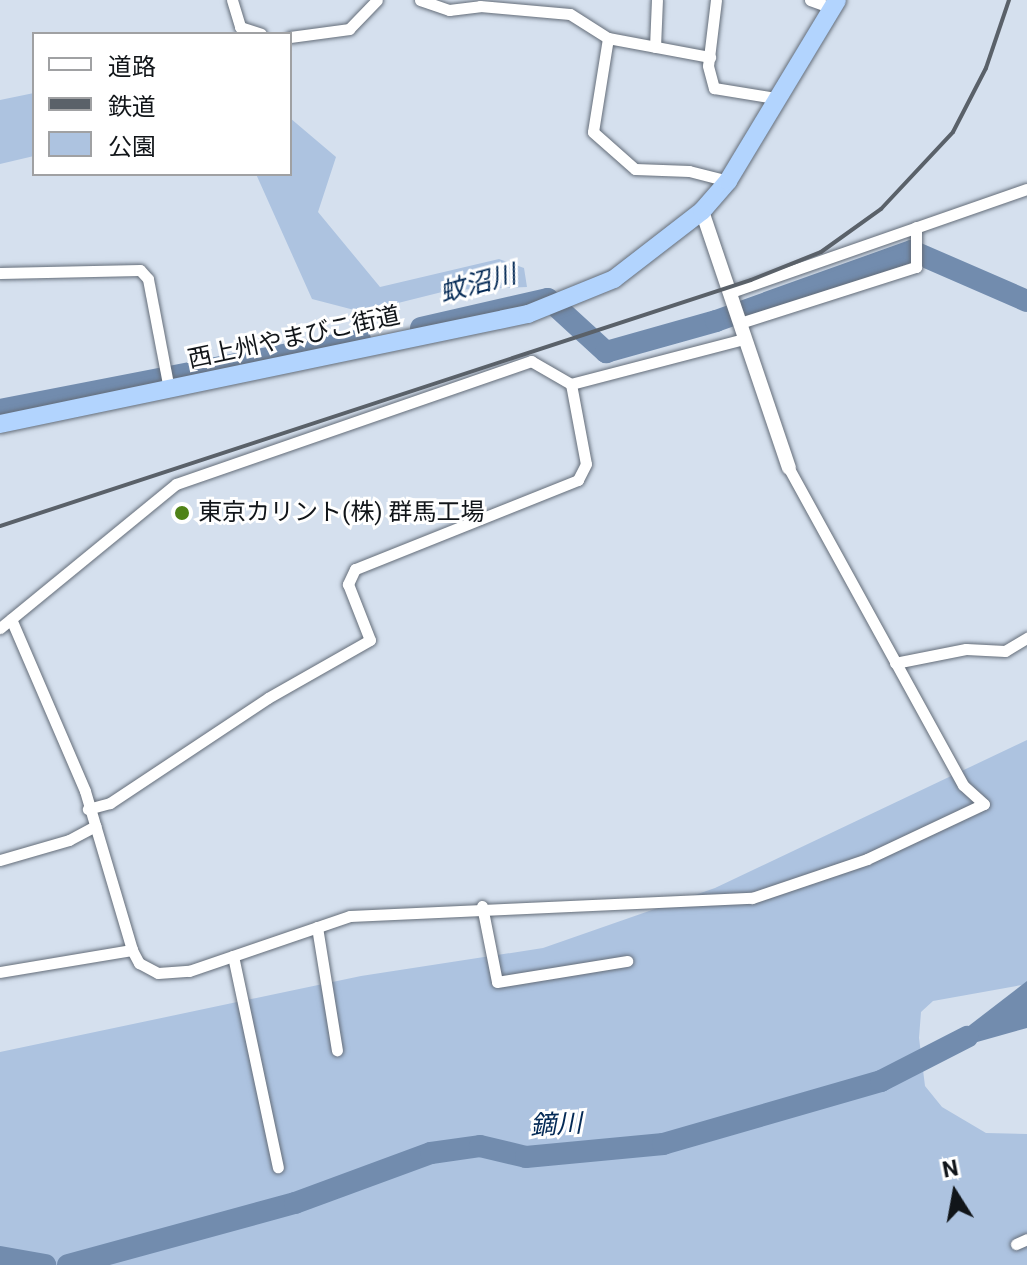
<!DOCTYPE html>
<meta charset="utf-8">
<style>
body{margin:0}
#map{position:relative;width:1027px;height:1265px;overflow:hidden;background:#d5e0ee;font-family:Roboto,"Noto Sans JP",sans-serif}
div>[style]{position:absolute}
.green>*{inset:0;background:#adc3e0}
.water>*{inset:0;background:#728cae}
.river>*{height:22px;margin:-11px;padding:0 11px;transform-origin:11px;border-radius:11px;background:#728cae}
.roads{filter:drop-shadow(0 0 2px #646d79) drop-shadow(0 0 2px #646d79)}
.minor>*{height:11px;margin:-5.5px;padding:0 5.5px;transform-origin:5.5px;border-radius:5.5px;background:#fff}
.tertiary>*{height:14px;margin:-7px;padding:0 7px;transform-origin:7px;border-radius:7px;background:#fff}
.trunk>*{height:18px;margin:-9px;padding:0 9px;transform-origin:9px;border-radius:9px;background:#b2d4fe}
.rail>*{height:4px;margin:-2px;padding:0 2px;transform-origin:2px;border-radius:2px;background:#5a6169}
.dots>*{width:22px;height:22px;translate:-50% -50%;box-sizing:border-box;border:4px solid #fff;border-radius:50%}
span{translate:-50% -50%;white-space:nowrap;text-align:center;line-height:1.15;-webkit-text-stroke:6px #fff;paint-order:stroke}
.street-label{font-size:24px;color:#111519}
.poi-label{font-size:24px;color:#111519}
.left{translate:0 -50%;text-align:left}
.water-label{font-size:26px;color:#032955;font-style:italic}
.legend{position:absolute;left:32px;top:32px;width:260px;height:144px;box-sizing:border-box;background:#fff;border:2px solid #a0a1a3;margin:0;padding:10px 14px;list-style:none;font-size:24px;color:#111519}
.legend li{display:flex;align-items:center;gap:16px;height:40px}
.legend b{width:40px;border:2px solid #a0a1a3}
.north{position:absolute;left:915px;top:1153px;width:80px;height:80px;-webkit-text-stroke:6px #fff;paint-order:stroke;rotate:349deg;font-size:22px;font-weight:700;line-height:32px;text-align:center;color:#111519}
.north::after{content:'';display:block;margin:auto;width:28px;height:36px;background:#111519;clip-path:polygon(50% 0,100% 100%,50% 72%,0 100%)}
</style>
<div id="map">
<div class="green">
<div style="clip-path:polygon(34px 93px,34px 156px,0 164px,0 100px)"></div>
<div style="clip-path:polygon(290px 118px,336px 157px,318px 212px,380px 287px,499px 259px,524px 268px,527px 287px,450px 290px,362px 312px,312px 299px,256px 174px,290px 174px)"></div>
<div style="clip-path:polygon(1027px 740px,1027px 984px,933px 1001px,921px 1012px,919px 1038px,925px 1086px,942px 1107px,986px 1133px,1027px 1134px,1027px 1265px,0 1265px,0 1052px,361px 976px,543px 948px,715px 888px)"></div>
</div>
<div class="water">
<div style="clip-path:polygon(1027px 981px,1027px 1028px,931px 1055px)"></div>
</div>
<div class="river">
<div style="left:421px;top:328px;width:130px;rotate:-12.9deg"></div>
<div style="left:548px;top:299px;width:79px;rotate:42.4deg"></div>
<div style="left:606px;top:352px;width:114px;rotate:-15.7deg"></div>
<div style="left:716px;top:321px;width:208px;rotate:-19.7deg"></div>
<div style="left:912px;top:251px;width:125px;rotate:23.5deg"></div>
<div style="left:0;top:410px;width:367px;rotate:-11deg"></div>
<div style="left:0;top:1257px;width:46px;rotate:10.1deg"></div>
<div style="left:68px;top:1265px;width:235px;rotate:-15.3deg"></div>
<div style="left:295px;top:1203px;width:145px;rotate:-20.2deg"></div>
<div style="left:431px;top:1153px;width:49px;rotate:-8.1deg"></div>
<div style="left:480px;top:1146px;width:47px;rotate:13.4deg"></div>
<div style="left:526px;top:1157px;width:138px;rotate:-5.4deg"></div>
<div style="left:663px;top:1144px;width:227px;rotate:-16.1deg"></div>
<div style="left:881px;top:1081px;width:97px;rotate:-27.1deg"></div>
</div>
<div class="roads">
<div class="minor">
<div style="left:232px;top:0;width:28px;rotate:73deg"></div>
<div style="left:240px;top:27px;width:22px;rotate:18deg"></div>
<div style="left:420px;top:0;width:31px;rotate:19deg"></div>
<div style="left:449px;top:10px;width:31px;rotate:-7deg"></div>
<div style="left:480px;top:6px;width:90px;rotate:5.1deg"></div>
<div style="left:570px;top:14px;width:45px;rotate:32.3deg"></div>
<div style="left:608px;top:38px;width:104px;rotate:10.6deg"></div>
<div style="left:716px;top:0;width:66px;rotate:96.9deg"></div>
<div style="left:708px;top:66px;width:23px;rotate:75deg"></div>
<div style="left:714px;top:88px;width:62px;rotate:9.3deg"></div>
<div style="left:810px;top:0;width:23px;rotate:20deg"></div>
<div style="left:290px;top:37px;width:60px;rotate:-7.7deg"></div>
<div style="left:349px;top:29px;width:40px;rotate:-46deg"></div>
<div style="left:608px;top:38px;width:95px;rotate:99.1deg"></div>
<div style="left:593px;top:132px;width:56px;rotate:41.4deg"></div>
<div style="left:635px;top:169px;width:54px;rotate:2.1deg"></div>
<div style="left:689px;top:171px;width:40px;rotate:14.4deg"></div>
<div style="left:655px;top:47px;width:47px;rotate:-87.6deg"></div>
<div style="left:0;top:273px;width:140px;rotate:-1.2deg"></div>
<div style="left:140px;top:270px;width:12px;rotate:48deg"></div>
<div style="left:148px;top:279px;width:112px;rotate:79.2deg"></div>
<div style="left:731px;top:292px;width:313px;rotate:-19.2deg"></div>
<div style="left:740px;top:323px;width:185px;rotate:-17.7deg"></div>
<div style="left:916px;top:267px;width:40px;rotate:-90deg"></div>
<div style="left:571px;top:384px;width:179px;rotate:-14.6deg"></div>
<div style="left:11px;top:619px;width:187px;rotate:66.7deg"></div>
<div style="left:85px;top:791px;width:166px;rotate:73.5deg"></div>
<div style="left:132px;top:950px;width:15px;rotate:62deg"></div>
<div style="left:139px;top:963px;width:21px;rotate:28deg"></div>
<div style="left:158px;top:973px;width:31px;rotate:-4deg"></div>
<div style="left:189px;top:971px;width:170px;rotate:-18.9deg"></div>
<div style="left:350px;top:916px;width:402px;rotate:-2.6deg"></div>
<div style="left:752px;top:898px;width:121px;rotate:-18.7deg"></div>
<div style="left:867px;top:859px;width:129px;rotate:-25.2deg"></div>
<div style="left:984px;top:804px;width:28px;rotate:-138deg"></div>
<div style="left:963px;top:785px;width:362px;rotate:-118.8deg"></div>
<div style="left:0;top:628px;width:227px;rotate:-39.3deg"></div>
<div style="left:176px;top:484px;width:376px;rotate:-19.1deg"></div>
<div style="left:531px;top:361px;width:46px;rotate:29.9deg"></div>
<div style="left:571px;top:384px;width:81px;rotate:79.4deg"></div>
<div style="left:586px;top:464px;width:18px;rotate:117deg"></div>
<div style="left:578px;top:480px;width:240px;rotate:158.2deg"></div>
<div style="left:355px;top:569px;width:17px;rotate:115deg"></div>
<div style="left:348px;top:584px;width:60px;rotate:68.6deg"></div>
<div style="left:370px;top:640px;width:117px;rotate:150.4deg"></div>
<div style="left:268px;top:698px;width:190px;rotate:146.4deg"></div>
<div style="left:110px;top:803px;width:23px;rotate:165deg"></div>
<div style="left:895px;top:663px;width:72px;rotate:-11.2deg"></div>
<div style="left:966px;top:649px;width:39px;rotate:3deg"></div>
<div style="left:1005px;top:651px;width:26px;rotate:-31deg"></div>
<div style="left:0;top:860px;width:72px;rotate:-16.2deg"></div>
<div style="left:69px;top:840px;width:30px;rotate:-28deg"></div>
<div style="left:482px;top:906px;width:77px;rotate:78.8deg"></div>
<div style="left:497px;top:982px;width:132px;rotate:-9.2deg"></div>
<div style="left:317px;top:927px;width:125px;rotate:80.8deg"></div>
<div style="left:233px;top:956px;width:216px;rotate:78deg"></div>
<div style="left:0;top:972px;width:134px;rotate:-9.5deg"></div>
<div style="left:1016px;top:1244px;width:12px;rotate:-24deg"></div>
</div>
<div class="tertiary">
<div style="left:702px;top:211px;width:271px;rotate:71.3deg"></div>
</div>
<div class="trunk">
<div style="left:0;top:424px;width:539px;rotate:-11.77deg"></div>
<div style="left:528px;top:314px;width:93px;rotate:-22.1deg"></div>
<div style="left:614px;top:279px;width:111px;rotate:-37.7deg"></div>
<div style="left:702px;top:211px;width:40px;rotate:-49deg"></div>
<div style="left:728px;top:181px;width:211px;rotate:-58.9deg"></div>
</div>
</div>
<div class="rail">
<div style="left:0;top:526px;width:790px;rotate:-18.14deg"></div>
<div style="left:751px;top:280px;width:75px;rotate:-21.8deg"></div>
<div style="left:821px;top:252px;width:74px;rotate:-35.6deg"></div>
<div style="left:881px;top:209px;width:105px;rotate:-46.9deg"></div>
<div style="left:953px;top:132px;width:72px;rotate:-62.7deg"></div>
<div style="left:986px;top:68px;width:72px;rotate:-71.3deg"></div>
</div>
<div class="dots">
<div style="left:182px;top:513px;background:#4f8217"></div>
</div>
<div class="street-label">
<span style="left:294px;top:338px;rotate:-12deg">西上州やまびこ街道</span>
</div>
<div class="poi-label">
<span class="left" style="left:198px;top:513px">東京カリント(株) 群馬工場</span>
</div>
<div class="water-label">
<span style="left:478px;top:284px;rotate:-15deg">蚊沼川</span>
<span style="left:556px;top:1125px;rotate:-3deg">鏑川</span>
</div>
<ul class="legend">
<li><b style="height:10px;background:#fff"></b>道路</li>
<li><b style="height:10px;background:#5a6169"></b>鉄道</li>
<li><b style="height:22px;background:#adc3e0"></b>公園</li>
</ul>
<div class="north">N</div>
</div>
